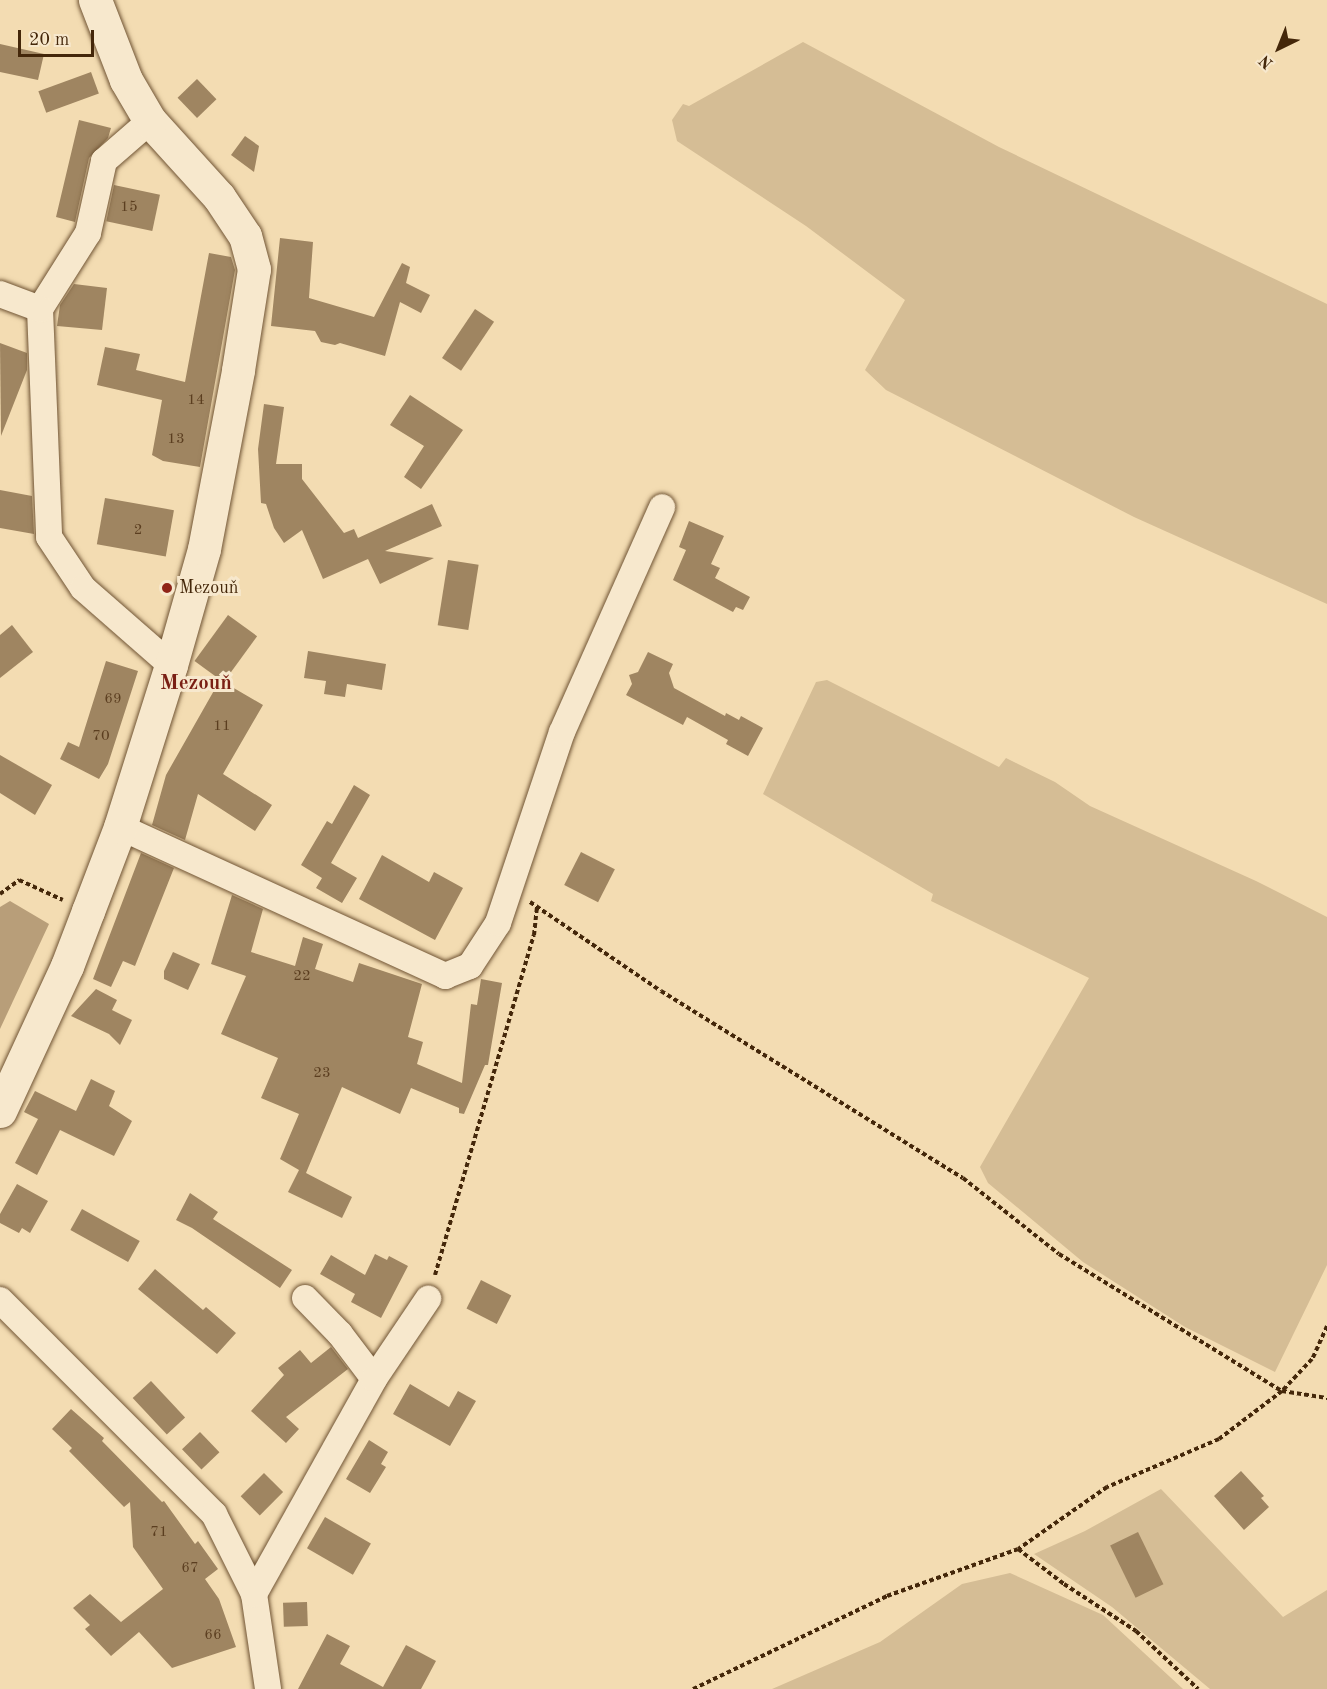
<!DOCTYPE html>
<meta charset="utf-8">
<style>
body{margin:0}
#map{position:relative;width:1327px;height:1689px;overflow:hidden;background:#f3dcb2;font-family:"Old Standard TT",serif}
div>[style]{position:absolute}
.green>*{inset:0;background:#d5bd95}
.water>*{inset:0;background:#b89e79}
.building>*{inset:0;background:#9f8561;transform-origin:0 0}
.path>*{height:4px;margin-top:-2px;transform-origin:0;background:repeating-linear-gradient(90deg,#44270a 0 4.5px,transparent 0 7.5px)}
.roads{filter:drop-shadow(0 0 2px #705434) drop-shadow(0 0 2px #705434)}
.street>*{height:26px;margin:-13px;padding:0 13px;transform-origin:13px;border-radius:13px;background:#f7e8cd}
.secondary>*{height:33px;margin:-16.5px;padding:0 16.5px;transform-origin:16.5px;border-radius:16.5px;background:#f7e8cd}
.dots>*{width:16px;height:16px;translate:-50% -50%;box-sizing:border-box;border:3px solid #f7e8cd;border-radius:50%}
span{translate:-50% -50%;white-space:nowrap;text-align:center;line-height:1.15;-webkit-text-stroke:6px #f7e8cd;paint-order:stroke}
.number-label{font-size:15px;color:#5b3e20}
.number-label span{-webkit-text-stroke-width:0}
.poi-label{font-size:18px;color:#44270a}
.left{translate:0 -50%;text-align:left}
.quarter-label{font-size:21px;color:#7a1f14;font-weight:700}
.north{position:absolute;left:1249px;top:18px;width:60px;height:60px;-webkit-text-stroke:4px #f7e8cd;paint-order:stroke;rotate:223deg;font-size:16px;font-weight:700;line-height:24px;text-align:center;color:#44270a}
.north::after{content:'';display:block;margin:auto;width:21px;height:27px;background:#44270a;clip-path:polygon(50% 0,100% 100%,50% 72%,0 100%)}
.scale{position:absolute;left:18px;top:30px;width:76px;height:27px;box-sizing:border-box;border:3px solid #44270a;border-top:0;padding-left:8px;font-size:18px;line-height:21px;white-space:nowrap;color:#44270a;-webkit-text-stroke:4px #f7e8cd;paint-order:stroke}
</style>
<div id="map">
<div class="green">
<div style="clip-path:polygon(803px 42px,999px 147px,1327px 304px,1327px 604px,1134px 517px,886px 390px,865px 370px,905px 300px,806px 226px,677px 141px,672px 120px,683px 104px,689px 106px)"></div>
<div style="clip-path:polygon(827px 680px,999px 767px,1006px 758px,1055px 782px,1090px 806px,1256px 881px,1327px 917px,1327px 1265px,1275px 1372px,1185px 1327px,1083px 1262px,988px 1183px,980px 1167px,1089px 978px,931px 901px,933px 894px,763px 794px,816px 682px)"></div>
<div style="clip-path:polygon(1161px 1489px,1283px 1617px,1327px 1590px,1327px 1689px,1210px 1689px,1112px 1607px,1034px 1554px,1085px 1531px)"></div>
<div style="clip-path:polygon(1010px 1573px,1103px 1615px,1183px 1689px,772px 1689px,880px 1642px,962px 1584px)"></div>
</div>
<div class="water">
<div style="clip-path:polygon(10px 901px,49px 924px,0 1029px,0 907px)"></div>
</div>
<div class="building">
<div style="clip-path:polygon(0 44px,44px 54px,38px 80px,0 72px)"></div>
<div style="left:91px;top:72px;width:23px;height:56px;rotate:70deg"></div>
<div style="left:197px;top:79px;width:28px;height:27px;rotate:46deg"></div>
<div style="clip-path:polygon(79px 120px,111px 128px,108px 138px,89px 158px,75px 222px,56px 217px)"></div>
<div style="clip-path:polygon(245px 136px,259px 146px,254px 172px,231px 155px)"></div>
<div style="left:114px;top:185px;width:47px;height:37px;rotate:12deg"></div>
<div style="clip-path:polygon(280px 238px,313px 242px,309px 298px,374px 317px,402px 263px,410px 267px,406px 283px,430px 295px,421px 313px,400px 302px,385px 356px,340px 343px,335px 345px,321px 342px,315px 331px,271px 326px)"></div>
<div style="clip-path:polygon(209px 253px,231px 257px,235px 270px,200px 467px,163px 461px,152px 455px,162px 400px,97px 385px,105px 347px,140px 354px,136px 370px,185px 382px)"></div>
<div style="clip-path:polygon(74px 284px,107px 288px,102px 330px,57px 326px,60px 305px)"></div>
<div style="left:475px;top:309px;width:23px;height:59px;rotate:34deg"></div>
<div style="clip-path:polygon(0 343px,27px 353px,27px 370px,1px 436px)"></div>
<div style="clip-path:polygon(410px 395px,463px 430px,421px 489px,404px 477px,424px 446px,390px 425px)"></div>
<div style="clip-path:polygon(264px 404px,284px 407px,276px 464px,302px 464px,302px 479px,344px 533px,354px 529px,358px 538px,432px 504px,442px 526px,385px 551px,434px 558px,380px 584px,368px 559px,323px 579px,302px 530px,284px 543px,274px 528px,266px 504px,261px 503px,258px 449px)"></div>
<div style="clip-path:polygon(0 490px,32px 496px,34px 534px,0 528px)"></div>
<div style="left:105px;top:498px;width:70px;height:47px;rotate:10deg"></div>
<div style="clip-path:polygon(689px 521px,724px 536px,711px 564px,720px 568px,715px 578px,750px 597px,743px 610px,736px 607px,733px 612px,673px 580px,686px 550px,679px 547px)"></div>
<div style="left:448px;top:560px;width:31px;height:66px;rotate:9deg"></div>
<div style="left:228px;top:615px;width:36px;height:57px;rotate:36deg"></div>
<div style="clip-path:polygon(12px 625px,33px 652px,0 678px,0 635px)"></div>
<div style="clip-path:polygon(308px 651px,386px 664px,382px 690px,347px 684px,345px 697px,324px 694px,326px 681px,304px 678px)"></div>
<div style="clip-path:polygon(648px 652px,673px 664px,669px 673px,674px 688px,725px 716px,726px 713px,739px 720px,741px 716px,763px 728px,748px 756px,726px 744px,728px 740px,687px 717px,683px 725px,626px 695px,632px 684px,629px 675px,638px 672px)"></div>
<div style="clip-path:polygon(106px 661px,138px 671px,108px 764px,99px 779px,60px 759px,68px 742px,79px 747px)"></div>
<div style="clip-path:polygon(220px 680px,263px 705px,223px 774px,272px 805px,255px 831px,198px 794px,185px 840px,152px 825px,166px 775px)"></div>
<div style="clip-path:polygon(0 755px,52px 785px,35px 815px,0 793px)"></div>
<div style="clip-path:polygon(354px 785px,370px 795px,331px 863px,357px 878px,342px 903px,316px 888px,322px 878px,301px 865px,327px 821px,332px 824px)"></div>
<div style="left:581px;top:852px;width:38px;height:37px;rotate:27deg"></div>
<div style="clip-path:polygon(141px 853px,174px 868px,135px 966px,123px 961px,111px 987px,93px 979px)"></div>
<div style="clip-path:polygon(382px 855px,429px 882px,434px 872px,463px 888px,435px 940px,359px 899px)"></div>
<div style="clip-path:polygon(232px 895px,263px 909px,251px 952px,295px 966px,303px 937px,323px 944px,315px 969px,353px 982px,359px 963px,422px 984px,408px 1037px,423px 1042px,417px 1064px,462px 1083px,471px 1004px,477px 1005px,481px 979px,502px 983px,488px 1065px,485px 1065px,464px 1114px,459px 1113px,459px 1108px,411px 1088px,400px 1114px,342px 1087px,306px 1173px,352px 1197px,342px 1218px,288px 1192px,299px 1170px,280px 1159px,299px 1114px,261px 1098px,278px 1058px,221px 1034px,246px 976px,211px 964px)"></div>
<div style="clip-path:polygon(173px 952px,200px 964px,188px 990px,164px 979px,164px 971px)"></div>
<div style="clip-path:polygon(96px 989px,117px 1000px,112px 1010px,132px 1020px,120px 1045px,109px 1034px,71px 1016px)"></div>
<div style="clip-path:polygon(91px 1079px,115px 1091px,109px 1106px,132px 1121px,114px 1156px,60px 1130px,37px 1175px,15px 1163px,38px 1119px,24px 1112px,35px 1091px,76px 1111px)"></div>
<div style="clip-path:polygon(17px 1184px,48px 1201px,30px 1233px,22px 1228px,19px 1233px,0 1223px,0 1214px)"></div>
<div style="clip-path:polygon(190px 1193px,218px 1212px,213px 1219px,292px 1270px,280px 1288px,192px 1228px,176px 1220px)"></div>
<div style="left:82px;top:1209px;width:66px;height:24px;rotate:29deg"></div>
<div style="clip-path:polygon(375px 1254px,387px 1260px,389px 1256px,408px 1266px,381px 1318px,351px 1302px,355px 1294px,320px 1274px,331px 1255px,365px 1275px)"></div>
<div style="clip-path:polygon(155px 1269px,203px 1310px,206px 1307px,236px 1333px,217px 1354px,138px 1289px)"></div>
<div style="left:481px;top:1280px;width:34px;height:32px;rotate:27deg"></div>
<div style="clip-path:polygon(331px 1347px,348px 1369px,286px 1417px,299px 1429px,286px 1443px,251px 1411px,284px 1375px,278px 1368px,300px 1350px,311px 1363px)"></div>
<div style="left:151px;top:1381px;width:50px;height:25px;rotate:47deg"></div>
<div style="clip-path:polygon(410px 1384px,449px 1407px,458px 1391px,476px 1401px,450px 1446px,393px 1414px)"></div>
<div style="clip-path:polygon(71px 1409px,104px 1438px,102px 1441px,162px 1502px,164px 1501px,195px 1544px,198px 1541px,218px 1569px,205px 1579px,219px 1599px,236px 1647px,172px 1668px,139px 1632px,111px 1656px,85px 1629px,90px 1625px,73px 1608px,90px 1594px,121px 1622px,163px 1589px,133px 1547px,130px 1502px,124px 1507px,69px 1451px,72px 1448px,52px 1429px)"></div>
<div style="left:200px;top:1432px;width:28px;height:25px;rotate:46deg"></div>
<div style="clip-path:polygon(369px 1440px,388px 1452px,381px 1464px,386px 1467px,370px 1493px,346px 1479px)"></div>
<div style="clip-path:polygon(1241px 1471px,1264px 1496px,1261px 1498px,1269px 1507px,1244px 1530px,1214px 1496px)"></div>
<div style="left:264px;top:1473px;width:27px;height:33px;rotate:45deg"></div>
<div style="left:325px;top:1517px;width:53px;height:36px;rotate:30deg"></div>
<div style="left:1138px;top:1532px;width:58px;height:31px;rotate:64deg"></div>
<div style="left:307px;top:1602px;width:24px;height:24px;rotate:88deg"></div>
<div style="clip-path:polygon(327px 1634px,350px 1646px,340px 1664px,383px 1687px,406px 1645px,436px 1661px,421px 1689px,298px 1689px)"></div>
</div>
<div class="path">
<div style="left:0;top:894px;width:24px;rotate:-36deg"></div>
<div style="left:19px;top:880px;width:48px;rotate:24.4deg"></div>
<div style="left:530px;top:902px;width:158px;rotate:34.2deg"></div>
<div style="left:661px;top:991px;width:355px;rotate:31.8deg"></div>
<div style="left:963px;top:1178px;width:122px;rotate:38.4deg"></div>
<div style="left:1059px;top:1254px;width:262px;rotate:31.6deg"></div>
<div style="left:1282px;top:1391px;width:79px;rotate:142.7deg"></div>
<div style="left:1219px;top:1439px;width:122px;rotate:156.8deg"></div>
<div style="left:1107px;top:1487px;width:108px;rotate:145.1deg"></div>
<div style="left:435px;top:1275px;width:354px;rotate:-73.8deg"></div>
<div style="left:534px;top:935px;width:29px;rotate:-84deg"></div>
<div style="left:1327px;top:1326px;width:36px;rotate:114deg"></div>
<div style="left:1312px;top:1359px;width:44px;rotate:133.2deg"></div>
<div style="left:1282px;top:1391px;width:46px;rotate:8.8deg"></div>
<div style="left:693px;top:1689px;width:215px;rotate:-25.6deg"></div>
<div style="left:887px;top:1596px;width:139px;rotate:-19.7deg"></div>
<div style="left:1018px;top:1549px;width:58px;rotate:37.3deg"></div>
<div style="left:1064px;top:1584px;width:86px;rotate:33.1deg"></div>
<div style="left:1136px;top:1631px;width:85px;rotate:43.1deg"></div>
</div>
<div class="roads">
<div class="street">
<div style="left:150px;top:121px;width:61px;rotate:139deg"></div>
<div style="left:104px;top:161px;width:74px;rotate:102.5deg"></div>
<div style="left:88px;top:233px;width:90px;rotate:122.3deg"></div>
<div style="left:40px;top:309px;width:228px;rotate:87.7deg"></div>
<div style="left:49px;top:537px;width:61px;rotate:56.3deg"></div>
<div style="left:83px;top:588px;width:117px;rotate:41.2deg"></div>
<div style="left:0;top:294px;width:43px;rotate:20.6deg"></div>
<div style="left:120px;top:827px;width:358px;rotate:24.6deg"></div>
<div style="left:445px;top:976px;width:27px;rotate:-22deg"></div>
<div style="left:470px;top:966px;width:51px;rotate:-56.9deg"></div>
<div style="left:498px;top:923px;width:201px;rotate:-71.5deg"></div>
<div style="left:562px;top:732px;width:246px;rotate:-66deg"></div>
<div style="left:305px;top:1298px;width:50px;rotate:45.8deg"></div>
<div style="left:340px;top:1334px;width:56px;rotate:52.9deg"></div>
<div style="left:0;top:1300px;width:303px;rotate:45deg"></div>
<div style="left:214px;top:1514px;width:89px;rotate:63.4deg"></div>
<div style="left:254px;top:1594px;width:96px;rotate:81.6deg"></div>
<div style="left:254px;top:1594px;width:246px;rotate:-60.8deg"></div>
<div style="left:374px;top:1379px;width:97px;rotate:-56deg"></div>
</div>
<div class="secondary">
<div style="left:0;top:1111px;width:160px;rotate:-65.2deg"></div>
<div style="left:67px;top:966px;width:59px;rotate:-69.1deg"></div>
<div style="left:88px;top:911px;width:90px;rotate:-69.1deg"></div>
<div style="left:120px;top:827px;width:170px;rotate:-72.5deg"></div>
<div style="left:171px;top:665px;width:121px;rotate:-74.1deg"></div>
<div style="left:204px;top:549px;width:182px;rotate:-79.2deg"></div>
<div style="left:238px;top:370px;width:102px;rotate:-81deg"></div>
<div style="left:254px;top:269px;width:34px;rotate:-105deg"></div>
<div style="left:245px;top:236px;width:47px;rotate:-123.7deg"></div>
<div style="left:219px;top:197px;width:103px;rotate:-132.2deg"></div>
<div style="left:150px;top:121px;width:48px;rotate:-120.3deg"></div>
<div style="left:126px;top:80px;width:86px;rotate:-111.2deg"></div>
</div>
</div>
<div class="dots">
<div style="left:167px;top:588px;background:#8f2418"></div>
</div>
<div class="number-label">
<span style="left:129px;top:208px">15</span>
<span style="left:196px;top:401px">14</span>
<span style="left:176px;top:440px">13</span>
<span style="left:138px;top:531px">2</span>
<span style="left:113px;top:700px">69</span>
<span style="left:222px;top:727px">11</span>
<span style="left:101px;top:737px">70</span>
<span style="left:302px;top:977px">22</span>
<span style="left:322px;top:1074px">23</span>
<span style="left:159px;top:1533px">71</span>
<span style="left:190px;top:1569px">67</span>
<span style="left:213px;top:1636px">66</span>
</div>
<div class="poi-label">
<span class="left" style="left:179px;top:588px">Mezouň</span>
</div>
<div class="quarter-label">
<span style="left:196px;top:684px">Mezouň</span>
</div>
<div class="north">N</div>
<div class="scale">20 m</div>
</div>
